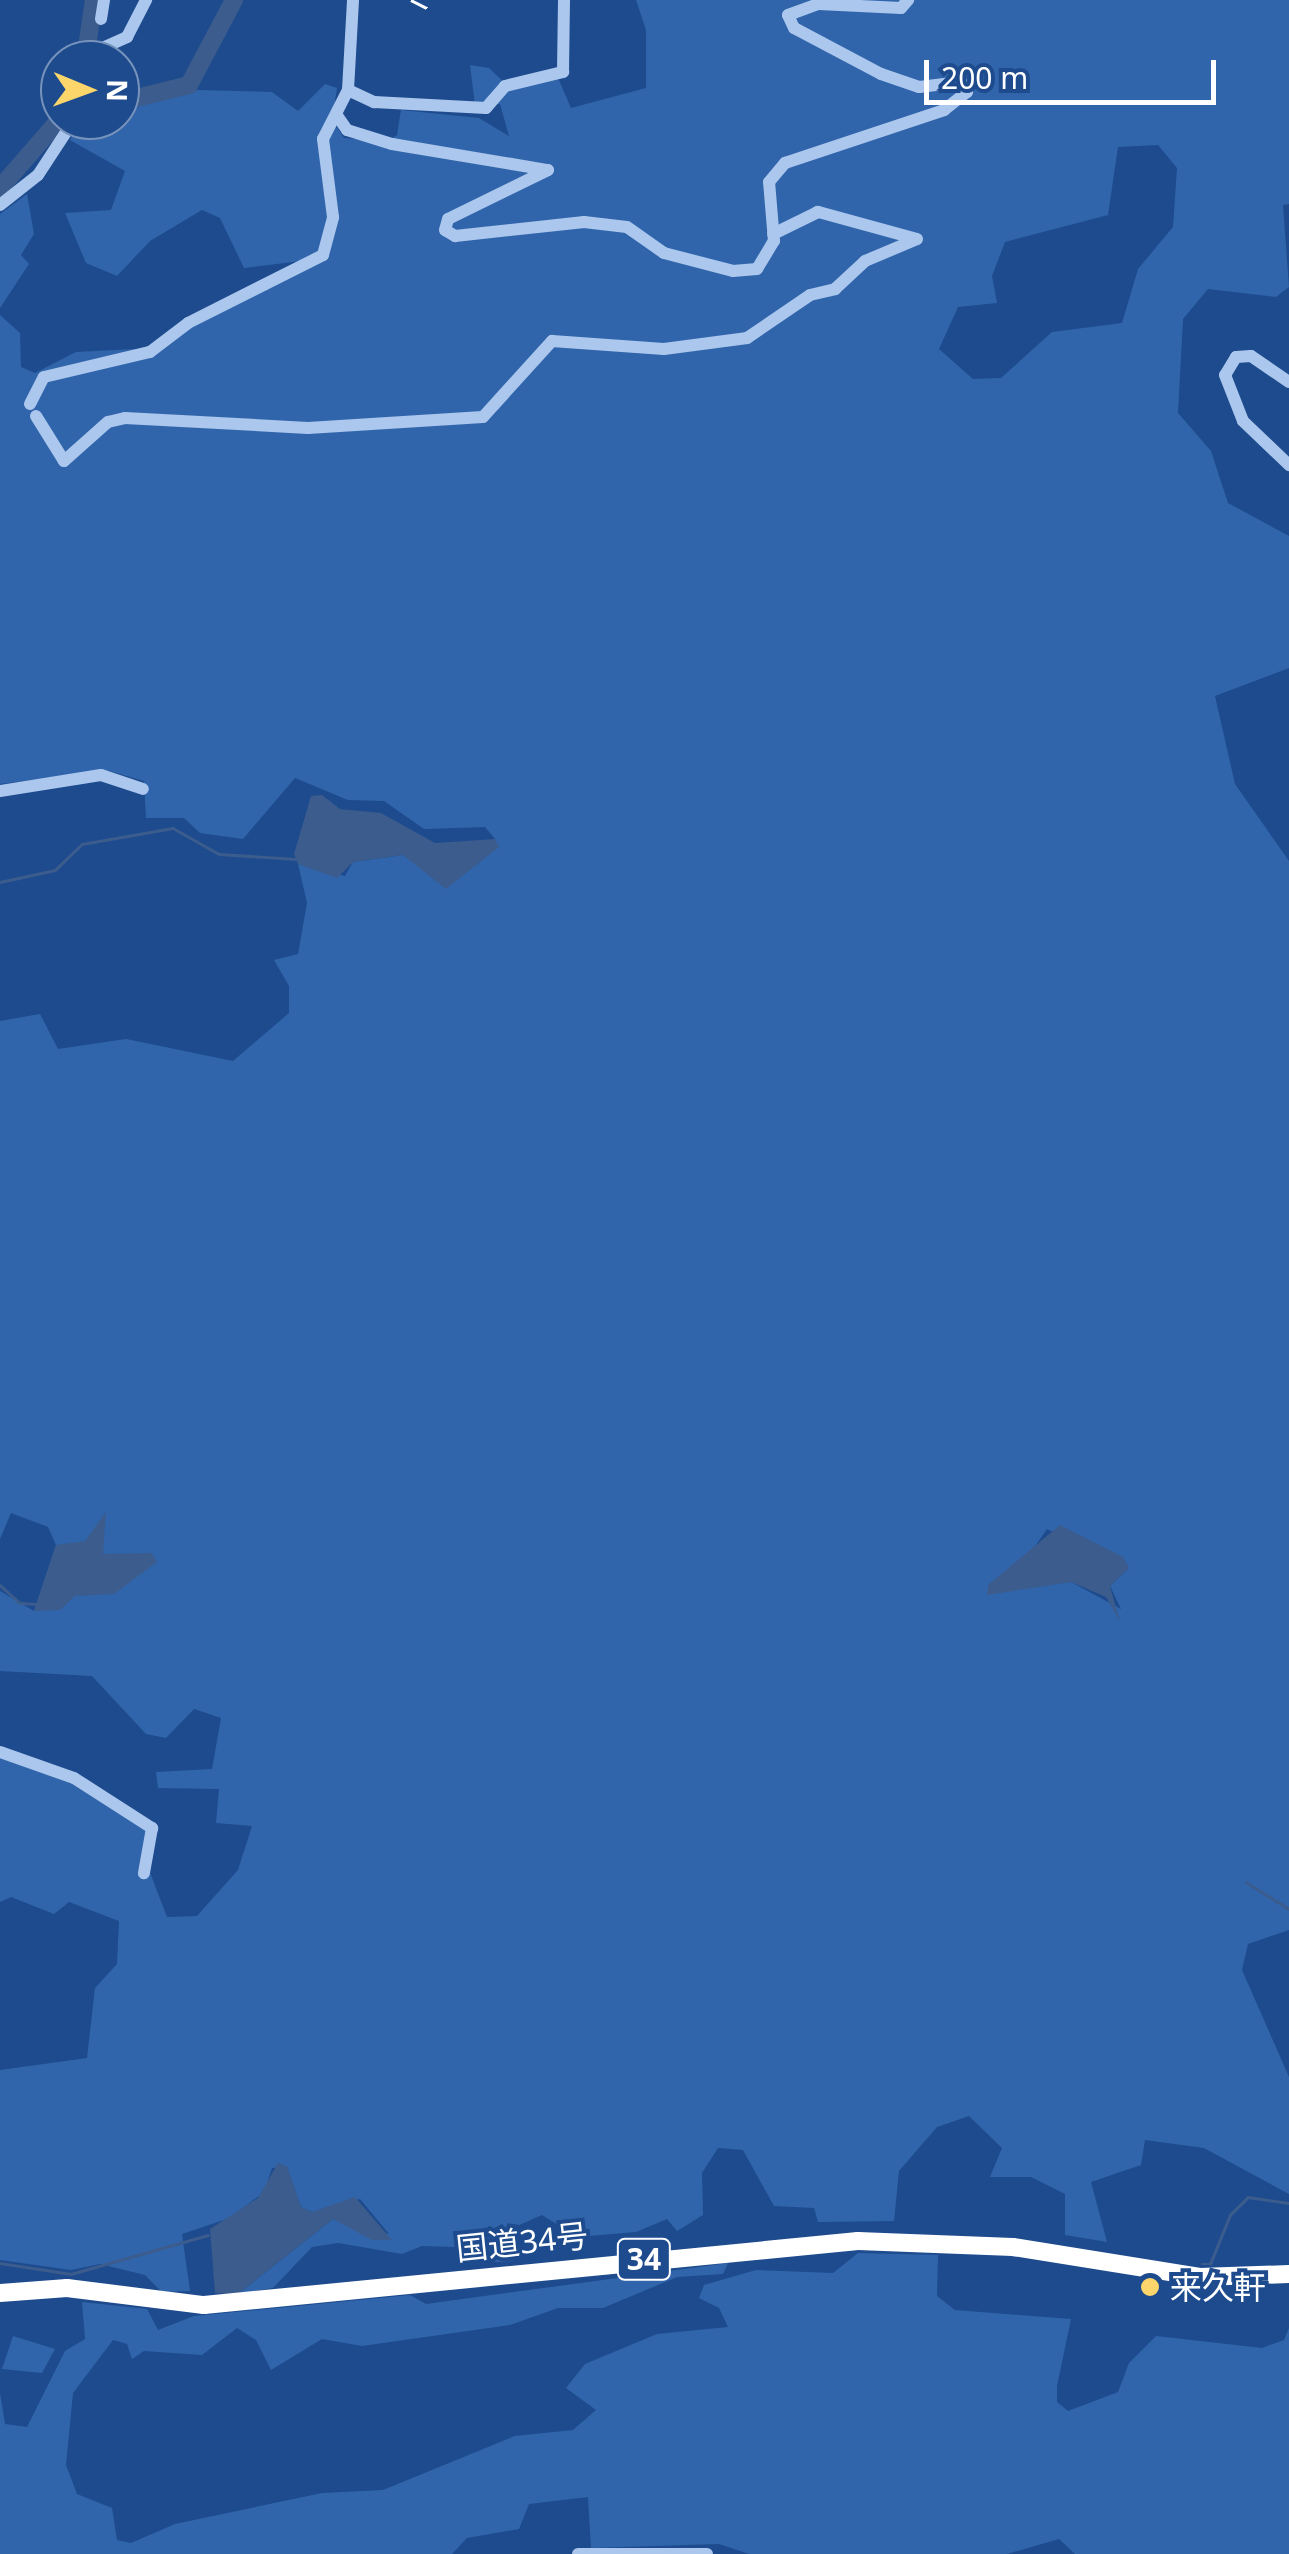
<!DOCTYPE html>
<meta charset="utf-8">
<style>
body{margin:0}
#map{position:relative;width:1289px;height:2554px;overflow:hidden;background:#1d4b8e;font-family:"Noto Sans","Noto Sans JP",sans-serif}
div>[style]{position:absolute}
.green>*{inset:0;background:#3165ab}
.water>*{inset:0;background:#3b5c8d}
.stream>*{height:2.5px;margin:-1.25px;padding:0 1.25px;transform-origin:1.25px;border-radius:1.25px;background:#3b5c8d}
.river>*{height:18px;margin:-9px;padding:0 9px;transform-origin:9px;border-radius:9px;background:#3b5c8d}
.minor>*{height:12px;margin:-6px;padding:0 6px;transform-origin:6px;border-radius:6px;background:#abc7ed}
.highway>*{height:18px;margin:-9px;padding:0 9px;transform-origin:9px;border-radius:9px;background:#fff}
.rail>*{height:2.5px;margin-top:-1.25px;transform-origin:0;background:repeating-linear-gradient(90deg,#fff 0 18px,transparent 0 26px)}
.dots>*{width:28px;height:28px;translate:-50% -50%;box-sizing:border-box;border:5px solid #1d4b8e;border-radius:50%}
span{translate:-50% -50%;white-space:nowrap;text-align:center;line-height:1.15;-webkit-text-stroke:8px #1d4b8e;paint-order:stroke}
.shield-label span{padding:2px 8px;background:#1d4b8e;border:2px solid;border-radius:8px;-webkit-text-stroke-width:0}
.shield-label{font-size:30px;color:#fff;font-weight:700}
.street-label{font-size:32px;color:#fff}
.poi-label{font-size:32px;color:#fff}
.left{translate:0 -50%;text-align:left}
.north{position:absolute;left:40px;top:40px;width:100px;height:100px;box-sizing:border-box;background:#1d4b8e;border:2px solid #7793bb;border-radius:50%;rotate:91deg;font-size:28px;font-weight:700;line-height:40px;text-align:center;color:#fff}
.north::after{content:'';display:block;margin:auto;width:35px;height:45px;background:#fcd66a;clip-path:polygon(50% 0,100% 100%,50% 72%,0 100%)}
.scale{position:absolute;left:924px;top:60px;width:292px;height:45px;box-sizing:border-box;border:5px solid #fff;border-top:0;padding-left:12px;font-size:30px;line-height:35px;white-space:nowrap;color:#fff;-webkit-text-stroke:8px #1d4b8e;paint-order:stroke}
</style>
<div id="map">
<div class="green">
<div style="clip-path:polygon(evenodd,636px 0,1289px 0,1289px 204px,1283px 205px,1289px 287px,1276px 297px,1208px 289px,1183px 319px,1178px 413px,1211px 451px,1228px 503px,1289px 536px,1289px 668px,1215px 696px,1235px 784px,1289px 861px,1289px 1930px,1248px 1944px,1242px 1970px,1289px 2077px,1289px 2194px,1204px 2148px,1145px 2140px,1141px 2165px,1091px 2182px,1107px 2242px,1065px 2235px,1065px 2194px,1031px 2177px,990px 2177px,1002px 2148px,969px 2116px,937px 2127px,899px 2171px,894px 2221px,818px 2222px,814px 2208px,774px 2206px,743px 2150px,718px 2148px,702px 2173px,703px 2215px,677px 2231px,667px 2219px,636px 2232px,577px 2237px,542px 2215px,517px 2226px,513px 2261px,494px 2262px,487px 2248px,422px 2246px,402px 2254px,338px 2243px,312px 2247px,273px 2288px,238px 2294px,333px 2219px,389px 2234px,360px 2199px,312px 2212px,301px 2207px,287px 2167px,272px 2168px,264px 2192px,230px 2218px,182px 2234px,190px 2291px,162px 2292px,145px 2275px,100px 2264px,71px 2270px,0 2260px,0 2070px,87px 2058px,95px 1988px,117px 1964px,119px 1921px,69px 1902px,54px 1914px,11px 1897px,0 1902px,0 1757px,70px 1782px,154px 1836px,149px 1870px,167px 1917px,197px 1916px,238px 1870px,252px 1826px,216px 1823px,219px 1789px,158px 1788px,156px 1772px,212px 1769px,221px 1718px,194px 1709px,166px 1738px,146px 1734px,92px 1676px,0 1671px,0 1591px,34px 1611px,56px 1545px,48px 1527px,11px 1513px,0 1539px,0 1021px,40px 1014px,58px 1049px,126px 1039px,233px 1061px,289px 1013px,289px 986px,274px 960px,298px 954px,307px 903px,298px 864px,345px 876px,353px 862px,403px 855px,451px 879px,495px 839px,485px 827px,424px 829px,384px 801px,348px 800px,295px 778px,243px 839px,200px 833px,184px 818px,146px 818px,144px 781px,109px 771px,0 784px,0 315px,20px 333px,21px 367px,35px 373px,76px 352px,155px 348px,301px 261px,244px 268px,220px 218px,202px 210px,150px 241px,117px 276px,86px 263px,65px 213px,111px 210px,125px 171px,70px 140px,82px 120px,120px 120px,120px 110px,197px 90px,272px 92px,298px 111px,325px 84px,337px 88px,332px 120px,344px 138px,386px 142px,397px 135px,401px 110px,479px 118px,509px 136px,500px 104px,475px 105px,470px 65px,489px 68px,511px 89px,558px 78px,571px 108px,646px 88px,646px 30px,636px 0,1158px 145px,1177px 168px,1173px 227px,1138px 269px,1122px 323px,1052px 332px,1001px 378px,973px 379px,939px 349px,958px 307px,997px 303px,992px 276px,1005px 242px,1108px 215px,1118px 147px,1158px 145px,636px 0,1047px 1529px,1128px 1569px,1110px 1586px,1121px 1609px,1071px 1582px,989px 1585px,1024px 1562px,1047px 1529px)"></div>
<div style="clip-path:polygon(27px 194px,34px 234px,21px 255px,29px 264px,0 308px,0 214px)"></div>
<div style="clip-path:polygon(858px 2253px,938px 2255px,937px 2296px,955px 2310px,1071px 2319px,1057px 2386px,1057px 2402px,1068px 2411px,1118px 2392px,1129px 2363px,1156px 2336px,1262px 2348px,1284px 2340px,1289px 2328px,1289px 2554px,1075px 2554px,1059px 2539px,1007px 2554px,749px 2554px,719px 2544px,591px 2548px,588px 2497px,529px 2504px,519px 2529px,467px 2538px,452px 2554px,0 2554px,0 2393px,5px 2424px,27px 2427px,65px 2351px,85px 2339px,82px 2302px,147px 2309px,158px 2330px,194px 2316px,410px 2295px,426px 2304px,728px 2263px,723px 2274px,677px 2277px,603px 2308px,558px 2308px,510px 2325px,362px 2346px,322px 2339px,271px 2370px,256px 2340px,237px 2328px,202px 2355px,144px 2351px,132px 2359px,127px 2344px,113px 2340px,73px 2393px,66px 2465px,77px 2494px,112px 2508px,117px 2540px,131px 2543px,175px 2524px,322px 2493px,383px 2490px,515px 2436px,573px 2430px,596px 2410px,566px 2388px,585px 2364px,657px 2334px,728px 2327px,719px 2308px,699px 2298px,704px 2285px,756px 2270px,833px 2273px)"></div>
<div style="clip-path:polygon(13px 2336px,55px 2349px,42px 2373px,2px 2369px)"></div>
</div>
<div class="water">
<div style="clip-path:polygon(322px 795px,340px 809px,381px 813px,435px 843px,495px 839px,499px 847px,446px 889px,403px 855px,353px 862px,337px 878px,298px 864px,294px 854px,311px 796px)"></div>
<div style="clip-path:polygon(106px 1512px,103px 1554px,152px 1553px,157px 1562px,114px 1594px,75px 1596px,60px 1610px,34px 1611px,56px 1545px,85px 1541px)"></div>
<div style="clip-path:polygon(1060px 1525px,1123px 1557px,1129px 1568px,1110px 1586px,1120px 1622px,1106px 1597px,1071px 1582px,987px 1595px,988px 1585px)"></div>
<div style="clip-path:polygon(278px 2163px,287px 2166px,301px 2207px,312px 2212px,355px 2197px,392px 2240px,372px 2240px,333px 2219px,238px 2294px,215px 2293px,210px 2229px,258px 2198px)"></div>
</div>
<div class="stream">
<div style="left:0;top:882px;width:56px;rotate:-12.3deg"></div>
<div style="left:55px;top:870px;width:37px;rotate:-44deg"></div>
<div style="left:82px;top:844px;width:92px;rotate:-10deg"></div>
<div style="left:173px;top:828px;width:53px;rotate:29.5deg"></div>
<div style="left:219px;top:854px;width:77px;rotate:3.7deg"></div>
<div style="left:0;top:1585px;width:27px;rotate:42deg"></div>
<div style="left:20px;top:1603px;width:17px;rotate:3deg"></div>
<div style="left:1246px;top:1882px;width:51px;rotate:32.1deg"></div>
<div style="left:0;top:2263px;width:72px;rotate:8.8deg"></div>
<div style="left:71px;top:2274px;width:142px;rotate:-15.9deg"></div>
<div style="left:1202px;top:2264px;width:8px"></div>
<div style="left:1210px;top:2264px;width:53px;rotate:-67.8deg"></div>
<div style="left:1230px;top:2215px;width:25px;rotate:-45deg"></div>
<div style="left:1248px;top:2197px;width:41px;rotate:8.3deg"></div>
</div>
<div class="river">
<div style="left:85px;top:60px;width:61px;rotate:-81.5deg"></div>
<div style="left:120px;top:102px;width:71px;rotate:-13.8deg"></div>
<div style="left:189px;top:85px;width:96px;rotate:-62.1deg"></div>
<div style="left:0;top:188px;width:91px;rotate:-49deg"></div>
</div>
<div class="minor">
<div style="left:101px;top:19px;width:19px;rotate:-81deg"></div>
<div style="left:96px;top:60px;width:10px;rotate:-79deg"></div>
<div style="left:98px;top:50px;width:32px;rotate:-24deg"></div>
<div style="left:127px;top:37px;width:42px;rotate:-62.8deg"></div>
<div style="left:348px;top:90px;width:29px;rotate:25deg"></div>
<div style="left:374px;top:102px;width:112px;rotate:3.1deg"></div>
<div style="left:486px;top:108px;width:29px;rotate:-49deg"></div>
<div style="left:505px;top:86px;width:60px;rotate:-13.6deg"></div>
<div style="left:563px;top:72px;width:72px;rotate:-89.2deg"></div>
<div style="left:338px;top:117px;width:16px;rotate:55deg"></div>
<div style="left:347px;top:130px;width:47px;rotate:17.3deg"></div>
<div style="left:392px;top:144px;width:158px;rotate:9.5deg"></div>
<div style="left:548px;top:170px;width:111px;rotate:153.9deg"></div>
<div style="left:448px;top:219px;width:11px;rotate:105deg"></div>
<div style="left:445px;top:230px;width:12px;rotate:31deg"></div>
<div style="left:455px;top:236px;width:130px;rotate:-6.2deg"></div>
<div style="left:584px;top:222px;width:43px;rotate:6.6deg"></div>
<div style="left:627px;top:227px;width:45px;rotate:35.1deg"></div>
<div style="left:664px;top:253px;width:71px;rotate:14.6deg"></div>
<div style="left:733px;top:271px;width:24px;rotate:-5deg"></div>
<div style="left:757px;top:269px;width:33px;rotate:-59deg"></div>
<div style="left:774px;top:241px;width:59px;rotate:-94.8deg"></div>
<div style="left:769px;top:182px;width:25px;rotate:-50deg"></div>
<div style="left:785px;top:163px;width:168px;rotate:-18.4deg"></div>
<div style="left:944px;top:110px;width:29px;rotate:-38deg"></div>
<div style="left:967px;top:92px;width:12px;rotate:-121deg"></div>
<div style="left:961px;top:82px;width:42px;rotate:173.2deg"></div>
<div style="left:919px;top:87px;width:40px;rotate:-161.1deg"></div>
<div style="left:881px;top:74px;width:98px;rotate:-152.1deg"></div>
<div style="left:794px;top:28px;width:14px;rotate:-115deg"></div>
<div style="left:788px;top:15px;width:33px;rotate:-20deg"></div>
<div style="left:819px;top:4px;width:82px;rotate:2.8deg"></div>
<div style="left:901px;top:8px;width:11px;rotate:-49deg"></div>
<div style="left:0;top:205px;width:48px;rotate:-38.3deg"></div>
<div style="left:38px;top:175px;width:66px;rotate:-56.8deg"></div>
<div style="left:1289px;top:382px;width:46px;rotate:-145.6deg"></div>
<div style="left:1251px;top:356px;width:15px;rotate:176deg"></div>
<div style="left:1236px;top:357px;width:21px;rotate:121deg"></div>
<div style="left:1225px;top:375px;width:49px;rotate:68.6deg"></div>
<div style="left:1243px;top:421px;width:64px;rotate:43.7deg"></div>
<div style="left:30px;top:404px;width:30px;rotate:-63deg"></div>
<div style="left:44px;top:377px;width:109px;rotate:-13.3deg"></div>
<div style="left:150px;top:352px;width:48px;rotate:-37.3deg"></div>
<div style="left:188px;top:323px;width:151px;rotate:-26.7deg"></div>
<div style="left:323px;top:255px;width:39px;rotate:-75deg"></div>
<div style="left:333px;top:217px;width:79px;rotate:-97.3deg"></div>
<div style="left:323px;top:139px;width:55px;rotate:-63deg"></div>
<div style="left:348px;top:90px;width:90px;rotate:-86.8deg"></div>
<div style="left:36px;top:416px;width:53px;rotate:58.1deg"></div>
<div style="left:64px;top:461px;width:59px;rotate:-41.6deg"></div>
<div style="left:108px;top:422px;width:17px;rotate:-13deg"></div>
<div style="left:125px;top:418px;width:183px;rotate:3.1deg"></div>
<div style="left:308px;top:428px;width:175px;rotate:-3.6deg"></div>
<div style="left:483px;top:417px;width:103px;rotate:-47.8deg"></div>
<div style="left:552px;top:341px;width:112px;rotate:4.1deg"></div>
<div style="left:664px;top:349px;width:84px;rotate:-7.5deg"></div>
<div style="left:747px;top:338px;width:76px;rotate:-34.3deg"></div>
<div style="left:810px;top:295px;width:26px;rotate:-13deg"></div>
<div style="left:835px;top:289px;width:41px;rotate:-43deg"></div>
<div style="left:865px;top:261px;width:56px;rotate:-22.9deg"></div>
<div style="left:917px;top:239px;width:103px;rotate:-164.7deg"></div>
<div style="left:818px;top:212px;width:50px;rotate:153.9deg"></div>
<div style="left:0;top:791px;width:102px;rotate:-9deg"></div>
<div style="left:101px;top:775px;width:44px;rotate:18.4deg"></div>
<div style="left:0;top:1752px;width:78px;rotate:19.4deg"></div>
<div style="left:74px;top:1778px;width:93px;rotate:32.7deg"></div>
<div style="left:152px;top:1828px;width:46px;rotate:100.1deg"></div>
<div style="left:578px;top:2554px;width:129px"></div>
</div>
<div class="highway">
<div style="left:0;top:2293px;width:67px;rotate:-4.3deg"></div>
<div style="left:67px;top:2288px;width:138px;rotate:7.1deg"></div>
<div style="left:204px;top:2305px;width:657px;rotate:-5.59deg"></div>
<div style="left:858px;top:2241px;width:155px;rotate:2.2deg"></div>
<div style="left:1013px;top:2247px;width:189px;rotate:9.1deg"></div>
<div style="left:1200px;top:2277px;width:89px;rotate:-1.9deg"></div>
</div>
<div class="rail">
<div style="left:411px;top:0;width:22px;rotate:27deg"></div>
</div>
<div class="dots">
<div style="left:1150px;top:2287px;background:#fcd66a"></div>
</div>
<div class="shield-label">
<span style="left:644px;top:2259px">34</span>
</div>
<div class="street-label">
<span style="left:522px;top:2242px;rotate:-6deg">国道34号</span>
</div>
<div class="poi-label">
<span class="left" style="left:1170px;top:2287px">来久軒</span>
</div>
<div class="north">N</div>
<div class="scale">200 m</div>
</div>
